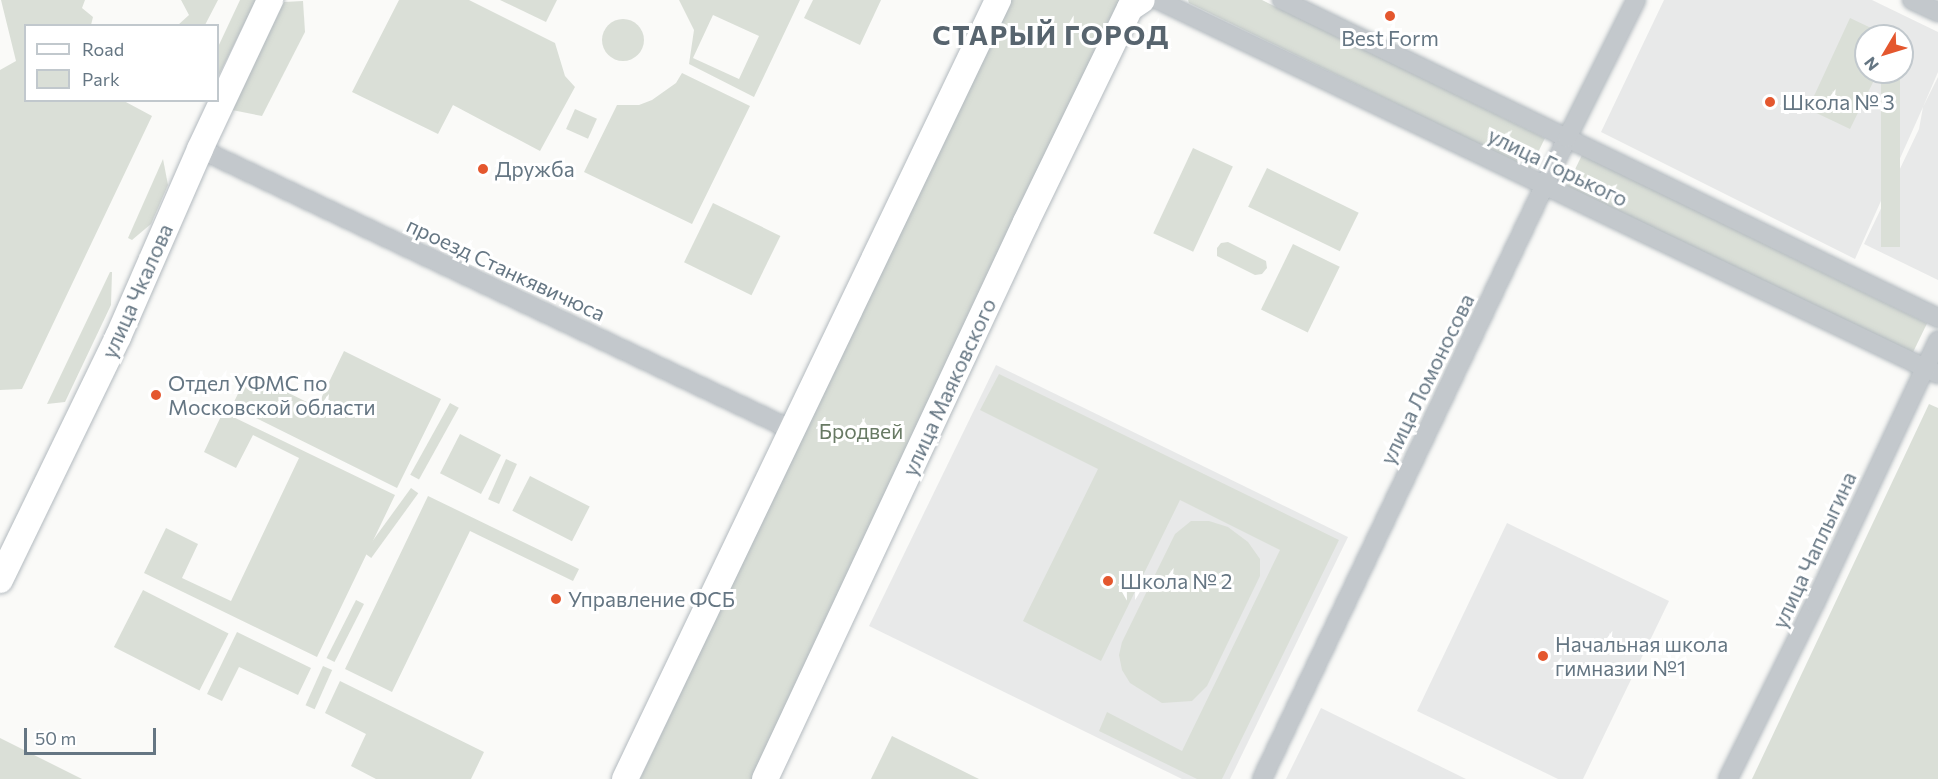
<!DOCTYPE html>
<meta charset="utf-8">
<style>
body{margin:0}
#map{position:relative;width:1938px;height:779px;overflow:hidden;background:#fafaf8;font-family:Commissioner,sans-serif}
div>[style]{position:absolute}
.built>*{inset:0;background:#e8e9e9}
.green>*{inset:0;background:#dadfd7;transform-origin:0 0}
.round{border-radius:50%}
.roads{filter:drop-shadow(0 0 2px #b3babf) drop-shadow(0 0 2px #b3babf)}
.street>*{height:18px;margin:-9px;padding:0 9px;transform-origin:9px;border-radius:9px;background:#c3c8cc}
.secondary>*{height:26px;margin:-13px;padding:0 13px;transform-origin:13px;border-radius:13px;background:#fff}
.dots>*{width:16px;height:16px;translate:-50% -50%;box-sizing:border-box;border:3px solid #fff;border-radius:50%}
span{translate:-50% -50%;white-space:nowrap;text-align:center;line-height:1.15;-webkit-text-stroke:6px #fff;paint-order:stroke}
.poi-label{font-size:21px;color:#657683}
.left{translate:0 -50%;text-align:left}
.street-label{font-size:21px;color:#657683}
.park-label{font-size:21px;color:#687a64}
.district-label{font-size:27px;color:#57646e;font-weight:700;letter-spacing:1.5px}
.legend{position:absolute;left:24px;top:24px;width:195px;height:78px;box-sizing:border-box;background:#fff;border:2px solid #c1c8cd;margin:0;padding:8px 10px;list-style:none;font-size:18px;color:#657683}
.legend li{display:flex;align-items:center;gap:12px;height:30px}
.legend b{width:30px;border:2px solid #c1c8cd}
.north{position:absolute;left:1854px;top:24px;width:60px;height:60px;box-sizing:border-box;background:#fff;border:2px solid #c1c8cd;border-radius:50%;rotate:232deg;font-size:16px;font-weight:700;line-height:24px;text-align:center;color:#657683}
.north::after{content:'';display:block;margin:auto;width:21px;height:27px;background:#e4572e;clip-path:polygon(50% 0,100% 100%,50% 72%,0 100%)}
.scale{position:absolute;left:24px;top:728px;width:132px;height:27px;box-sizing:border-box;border:3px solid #657683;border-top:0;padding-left:8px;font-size:18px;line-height:21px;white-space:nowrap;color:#657683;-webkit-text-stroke:4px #fff;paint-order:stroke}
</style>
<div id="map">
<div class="built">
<div style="clip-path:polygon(evenodd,1664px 0,1872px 0,1938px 32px,1938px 72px,1923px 107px,1938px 77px,1938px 280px,1864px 244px,1919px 129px,1923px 107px,1855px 259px,1601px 132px,1664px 0,1866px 36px,1902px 36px,1902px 72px,1866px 72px,1866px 36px)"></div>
<div style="clip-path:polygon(996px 365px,1348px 537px,1230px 779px,1182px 779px,869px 626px)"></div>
<div style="clip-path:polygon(1507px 523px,1669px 601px,1583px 779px,1558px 779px,1417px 711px)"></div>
<div style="clip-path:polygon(1321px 708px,1466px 779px,1286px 779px)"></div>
</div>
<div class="green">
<div style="clip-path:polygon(1px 0,85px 0,82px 8px,93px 17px,91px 25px,26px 26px,26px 100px,124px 101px,152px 116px,22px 389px,0 390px,0 70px,16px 61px)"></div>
<div style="clip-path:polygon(181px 0,218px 0,205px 25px,178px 25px,189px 15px)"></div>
<div style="clip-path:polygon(240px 0,256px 0,218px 77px,218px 47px)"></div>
<div style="clip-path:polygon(399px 0,469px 0,555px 43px,565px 76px,575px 87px,540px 151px,453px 105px,438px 134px,352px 92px)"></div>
<div style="clip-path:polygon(500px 0,557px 0,546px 22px)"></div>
<div style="clip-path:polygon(evenodd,679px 0,800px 0,754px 97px,689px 64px,694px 30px,679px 0,713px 15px,759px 36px,739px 79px,693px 58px,713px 15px)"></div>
<div style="clip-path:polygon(813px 0,881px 0,860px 45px,804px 18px)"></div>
<div style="clip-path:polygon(1009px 0,1127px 0,753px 779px,640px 779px)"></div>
<div style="clip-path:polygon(1188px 0,1262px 0,1545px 138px,1530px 169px,1189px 3px)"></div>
<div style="clip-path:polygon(303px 1px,305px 32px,262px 116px,232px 110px,284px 2px)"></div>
<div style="clip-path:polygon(1850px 18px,1888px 36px,1866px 36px,1866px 72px,1878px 72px,1850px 129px,1808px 109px)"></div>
<div class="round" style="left:602px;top:19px;width:42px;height:42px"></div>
<div style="left:1881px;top:72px;width:19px;height:175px"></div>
<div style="clip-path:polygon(682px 73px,750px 106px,692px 224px,584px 172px,617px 105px,639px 105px,652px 100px,676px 83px)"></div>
<div style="left:575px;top:109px;width:24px;height:22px;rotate:24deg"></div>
<div style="left:1193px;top:148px;width:44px;height:94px;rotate:25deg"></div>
<div style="left:1582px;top:155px;width:384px;height:35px;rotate:26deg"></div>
<div style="clip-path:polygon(163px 159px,168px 185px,151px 224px,132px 240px,128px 238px)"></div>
<div style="left:1267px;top:168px;width:102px;height:43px;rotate:26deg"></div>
<div style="left:713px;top:203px;width:75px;height:66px;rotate:26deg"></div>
<div style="clip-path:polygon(1228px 242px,1266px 261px,1267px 268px,1262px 274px,1255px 275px,1217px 256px,1217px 248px,1221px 243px)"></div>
<div style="left:1293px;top:244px;width:52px;height:73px;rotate:26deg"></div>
<div style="clip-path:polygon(110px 272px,112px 272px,111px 305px,65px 402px,47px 404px)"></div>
<div style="clip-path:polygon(344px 351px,441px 399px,397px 488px,232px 406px,248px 373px,317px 407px)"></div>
<div style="clip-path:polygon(999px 374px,1339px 540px,1222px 779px,1197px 779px,1099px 731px,1107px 712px,1182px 751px,1280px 550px,1180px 500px,1101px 661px,1023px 621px,1098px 469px,980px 410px)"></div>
<div style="left:450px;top:403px;width:10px;height:82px;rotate:29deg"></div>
<div style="clip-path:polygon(1929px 404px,1938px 408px,1938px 779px,1752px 779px)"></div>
<div style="clip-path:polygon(223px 412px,395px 495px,317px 657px,144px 573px,166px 528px,198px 544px,182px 578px,231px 601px,299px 458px,253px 435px,236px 468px,204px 452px)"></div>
<div style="left:460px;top:434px;width:46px;height:44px;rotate:27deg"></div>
<div style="left:506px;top:459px;width:12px;height:44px;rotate:24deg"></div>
<div style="left:530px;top:476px;width:67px;height:39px;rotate:27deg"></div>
<div style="left:411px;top:488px;width:9px;height:80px;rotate:36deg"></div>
<div style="clip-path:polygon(428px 496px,579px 569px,573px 581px,470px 531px,392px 692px,345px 669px)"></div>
<div style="clip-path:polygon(1191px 521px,1209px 521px,1228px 527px,1248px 542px,1260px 559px,1260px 576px,1207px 686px,1192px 701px,1162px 703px,1130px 683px,1122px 670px,1119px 655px,1122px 642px,1175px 534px)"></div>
<div style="left:143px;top:590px;width:96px;height:64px;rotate:27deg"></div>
<div style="left:356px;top:600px;width:9px;height:65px;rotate:27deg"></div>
<div style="clip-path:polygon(237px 632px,311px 668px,298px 695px,239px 667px,222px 701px,207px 694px)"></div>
<div style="left:323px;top:666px;width:10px;height:43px;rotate:24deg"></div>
<div style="clip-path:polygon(340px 681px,484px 752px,471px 779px,376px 779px,351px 766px,366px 734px,325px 713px)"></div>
<div style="clip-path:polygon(892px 736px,979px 779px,871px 779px)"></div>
<div style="clip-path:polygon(0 738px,82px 779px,0 779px)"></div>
</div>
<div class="roads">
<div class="street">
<div style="left:1158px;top:0;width:865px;rotate:25.62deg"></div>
<div style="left:1282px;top:0;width:729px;rotate:25.86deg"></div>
<div style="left:1912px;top:0;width:29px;rotate:25deg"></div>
<div style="left:200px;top:149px;width:655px;rotate:25.39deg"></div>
<div style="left:1262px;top:779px;width:710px;rotate:-64.55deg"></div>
<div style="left:1567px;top:138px;width:154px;rotate:-63.4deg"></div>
<div style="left:1728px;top:779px;width:196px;rotate:-63.7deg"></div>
<div style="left:1815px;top:603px;width:290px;rotate:-64.9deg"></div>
</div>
<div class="secondary">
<div style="left:0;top:580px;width:270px;rotate:-64.1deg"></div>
<div style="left:118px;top:337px;width:205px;rotate:-66.4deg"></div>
<div style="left:200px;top:149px;width:165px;rotate:-64.8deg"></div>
<div style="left:625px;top:779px;width:864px;rotate:-64.41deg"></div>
<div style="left:765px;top:779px;width:615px;rotate:-64.89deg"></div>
<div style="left:1026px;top:222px;width:238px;rotate:-64.1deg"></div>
<div style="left:1130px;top:8px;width:14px;rotate:-34deg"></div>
</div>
</div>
<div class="dots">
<div style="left:1390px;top:16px;background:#e4572e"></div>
<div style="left:1770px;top:102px;background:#e4572e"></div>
<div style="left:483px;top:169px;background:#e4572e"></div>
<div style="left:156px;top:395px;background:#e4572e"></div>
<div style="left:1108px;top:581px;background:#e4572e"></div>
<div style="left:556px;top:599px;background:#e4572e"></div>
<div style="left:1543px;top:656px;background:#e4572e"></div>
</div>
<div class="poi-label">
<span style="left:1390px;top:38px">Best Form</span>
<span class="left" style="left:1782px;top:102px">Школа № 3</span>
<span class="left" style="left:495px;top:169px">Дружба</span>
<span class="left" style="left:168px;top:395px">Отдел УФМС по<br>Московской области</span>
<span class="left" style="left:1120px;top:581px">Школа № 2</span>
<span class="left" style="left:568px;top:599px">Управление ФСБ</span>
<span class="left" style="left:1555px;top:656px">Начальная школа<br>гимназии №1</span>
</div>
<div class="street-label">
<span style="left:1558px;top:167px;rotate:26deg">улица Горького</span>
<span style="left:506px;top:269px;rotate:25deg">проезд Станкявичюса</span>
<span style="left:137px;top:291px;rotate:-66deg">улица Чкалова</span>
<span style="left:1427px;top:379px;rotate:-64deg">улица Ломоносова</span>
<span style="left:949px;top:387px;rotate:-65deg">улица Маяковского</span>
<span style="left:1814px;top:550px;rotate:-65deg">улица Чаплыгина</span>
</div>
<div class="park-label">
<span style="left:861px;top:431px">Бродвей</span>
</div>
<div class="district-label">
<span style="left:1051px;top:35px">СТАРЫЙ ГОРОД</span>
</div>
<ul class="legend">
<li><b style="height:8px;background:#fff"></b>Road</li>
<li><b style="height:16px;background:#dadfd7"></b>Park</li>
</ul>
<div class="north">N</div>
<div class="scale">50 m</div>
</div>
